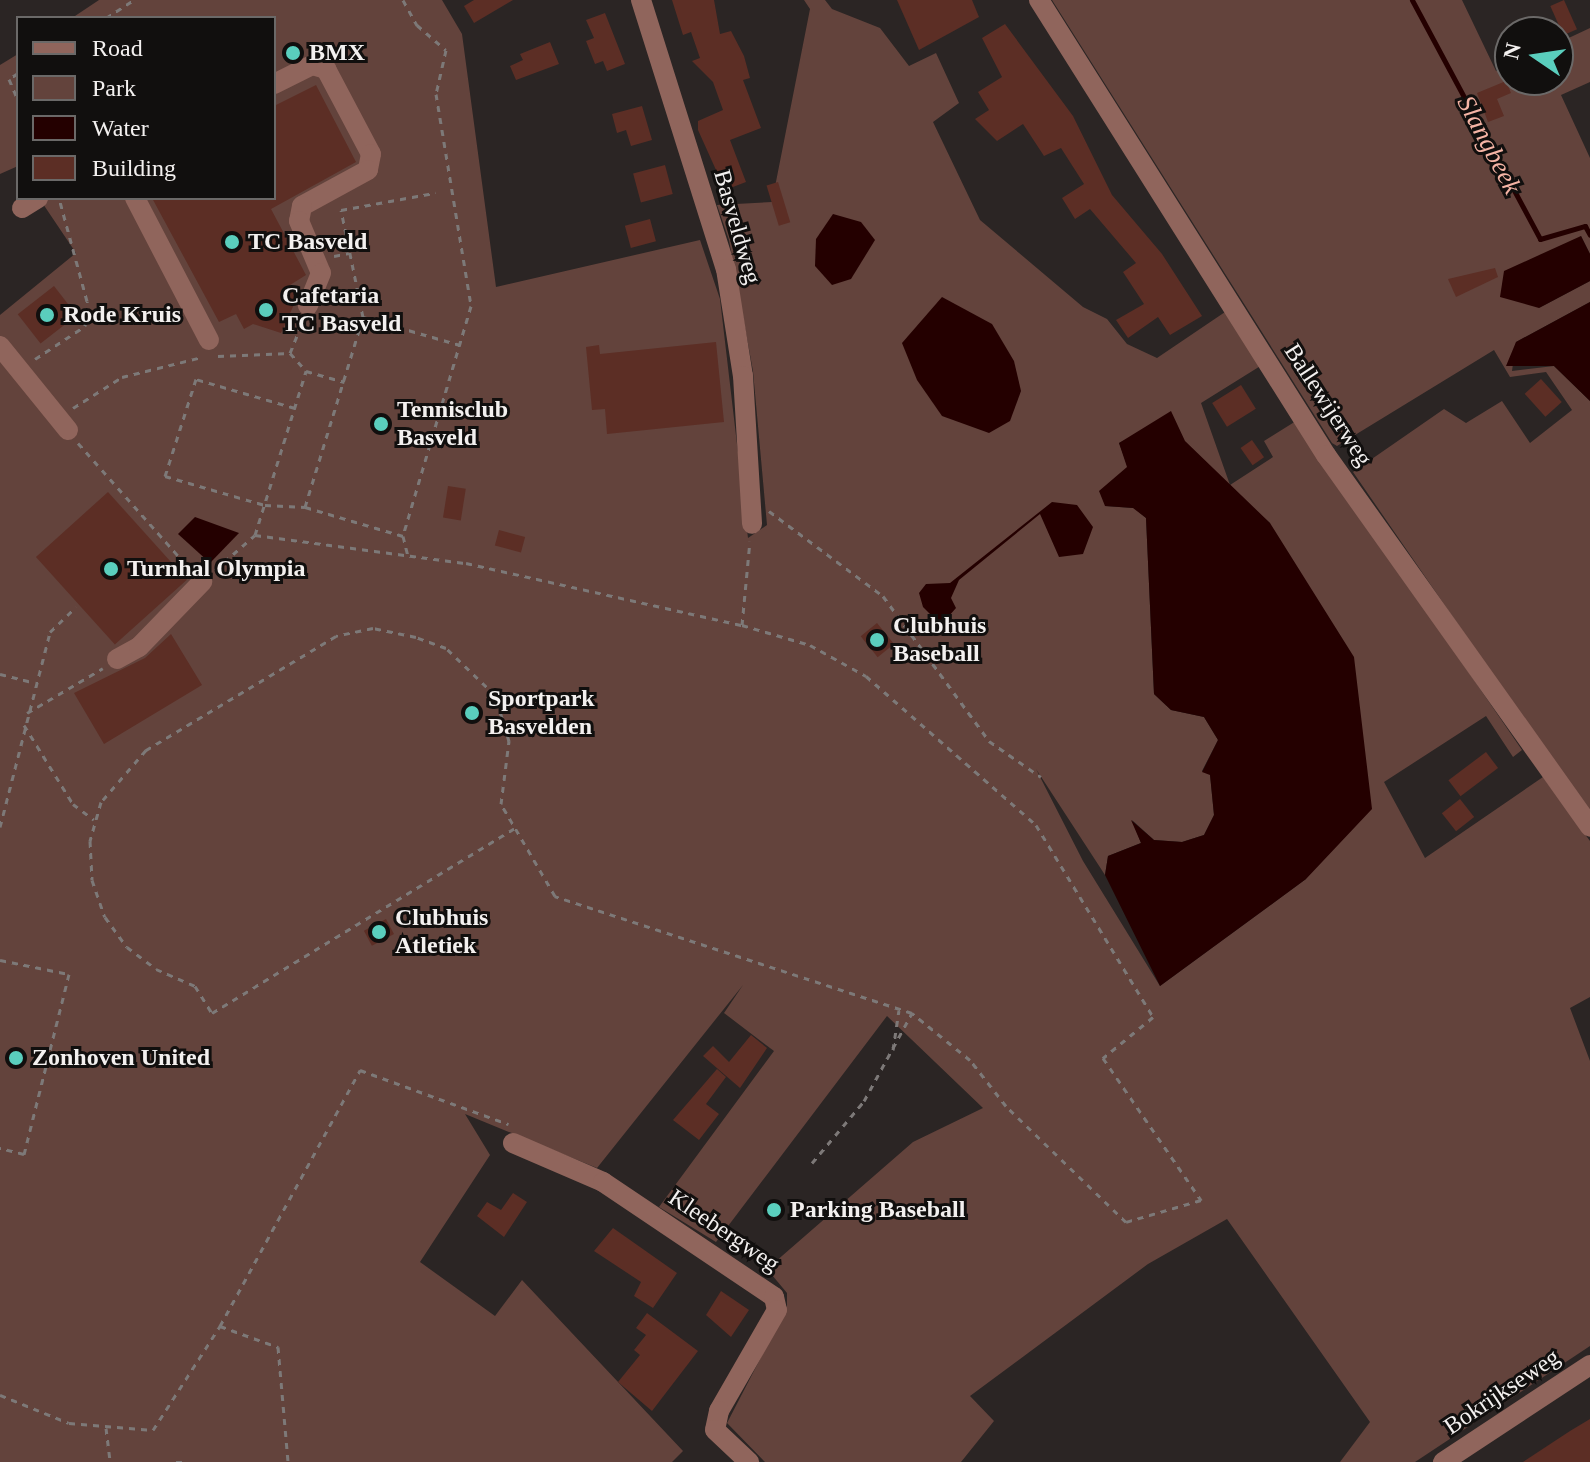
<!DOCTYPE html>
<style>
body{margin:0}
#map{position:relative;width:1590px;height:1462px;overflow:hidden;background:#2b2524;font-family:"Times New Roman",serif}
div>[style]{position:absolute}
.green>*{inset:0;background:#63433c}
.water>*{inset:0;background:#240000}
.stream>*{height:5px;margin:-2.5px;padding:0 2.5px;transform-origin:2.5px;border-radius:2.5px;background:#240000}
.building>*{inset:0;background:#5c2e25;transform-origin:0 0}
.path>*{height:3px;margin-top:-1.5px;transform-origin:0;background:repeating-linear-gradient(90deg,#7d7978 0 6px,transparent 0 12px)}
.minor>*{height:20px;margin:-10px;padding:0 10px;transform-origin:10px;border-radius:10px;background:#90655c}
.dots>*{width:22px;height:22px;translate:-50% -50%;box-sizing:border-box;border:4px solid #110f0e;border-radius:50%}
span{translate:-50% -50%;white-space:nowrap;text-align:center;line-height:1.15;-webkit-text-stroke:6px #110f0e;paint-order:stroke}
.poi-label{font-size:24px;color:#f3f0ef;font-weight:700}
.left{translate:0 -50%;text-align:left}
.street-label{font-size:24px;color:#f3f0ef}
.water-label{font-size:26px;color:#f5b4a5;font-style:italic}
.legend{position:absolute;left:16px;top:16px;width:260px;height:184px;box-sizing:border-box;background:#110f0e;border:2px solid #6b6968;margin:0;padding:10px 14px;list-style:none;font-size:24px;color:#f3f0ef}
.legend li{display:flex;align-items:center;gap:16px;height:40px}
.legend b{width:40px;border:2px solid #6b6968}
.north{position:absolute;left:1494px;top:16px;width:80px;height:80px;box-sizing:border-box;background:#110f0e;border:2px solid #6b6968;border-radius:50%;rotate:283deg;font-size:22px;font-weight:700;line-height:32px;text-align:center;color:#f3f0ef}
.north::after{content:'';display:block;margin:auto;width:28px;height:36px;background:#5acebd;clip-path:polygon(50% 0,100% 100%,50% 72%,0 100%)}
</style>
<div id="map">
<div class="green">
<div style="clip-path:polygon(evenodd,99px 0,442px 0,462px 34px,496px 287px,700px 240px,720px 299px,748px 538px,767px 525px,753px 371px,729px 240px,717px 205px,772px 202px,810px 9px,804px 0,825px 0,832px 9px,880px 28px,909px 66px,936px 53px,959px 103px,933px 122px,980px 220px,1083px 307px,1107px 319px,1127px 344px,1157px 358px,1228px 310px,1262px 365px,1201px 403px,1230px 485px,1273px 457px,1264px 441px,1296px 421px,1522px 750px,1513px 757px,1486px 716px,1384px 782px,1425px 858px,1543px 777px,1590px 841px,1590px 997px,1570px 1008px,1590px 1061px,1590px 1346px,1415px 1462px,1340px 1462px,1370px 1422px,1227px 1219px,1148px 1264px,970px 1396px,994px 1421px,961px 1462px,765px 1462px,727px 1423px,787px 1307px,787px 1293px,767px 1269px,913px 1142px,983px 1108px,887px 1016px,716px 1242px,659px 1207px,774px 1051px,724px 1013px,743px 985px,597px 1168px,465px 1114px,490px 1155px,420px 1262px,495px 1316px,522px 1280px,683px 1451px,672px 1462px,0 1462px,0 315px,76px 253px,39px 198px,274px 198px,274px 18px,72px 18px,99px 0,1156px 425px,1270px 523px,1306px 879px,1160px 986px,1083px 861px,1036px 769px,1105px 875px,1108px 856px,1141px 843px,1132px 820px,1154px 840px,1182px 842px,1204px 835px,1214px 815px,1210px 774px,1202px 771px,1218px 740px,1204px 717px,1171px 710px,1154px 694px,1146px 518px,1134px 508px,1105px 506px,1128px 467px,1119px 443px,1156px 425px)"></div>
<div style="clip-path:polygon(1052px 0,1462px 0,1496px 71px,1510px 65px,1510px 80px,1558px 80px,1558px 43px,1590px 28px,1590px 82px,1561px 95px,1590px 158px,1590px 254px,1581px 236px,1539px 308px,1590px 281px,1590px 302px,1516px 342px,1512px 371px,1554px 366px,1590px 401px,1590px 816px,1353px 472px,1444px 409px,1466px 423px,1502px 401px,1530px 443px,1572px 410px,1546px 372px,1510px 377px,1494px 350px,1337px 446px,1332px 443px)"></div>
<div style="clip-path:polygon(18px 54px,18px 166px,0 174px,0 65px)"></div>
</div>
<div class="water">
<div style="clip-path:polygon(833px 214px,861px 222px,875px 240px,851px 279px,832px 285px,815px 266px,816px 239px)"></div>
<div style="clip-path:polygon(1581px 236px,1590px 254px,1590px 281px,1539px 308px,1500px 297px,1504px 271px)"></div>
<div style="clip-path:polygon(942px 297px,992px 324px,1014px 361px,1021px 391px,1010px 421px,989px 433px,942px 416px,917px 380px,902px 343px)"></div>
<div style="clip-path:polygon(1590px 302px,1590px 401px,1554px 366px,1506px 366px,1516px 342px)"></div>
<div style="clip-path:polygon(1171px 411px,1185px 441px,1270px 523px,1354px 657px,1372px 809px,1306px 879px,1160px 986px,1105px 875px,1108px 856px,1141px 843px,1131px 820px,1154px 840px,1182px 842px,1204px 835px,1214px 815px,1210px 775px,1202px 772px,1218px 740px,1204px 717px,1171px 710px,1154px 694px,1146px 518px,1133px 508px,1105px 506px,1099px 491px,1127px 467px,1119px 443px)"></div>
<div style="clip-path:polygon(1052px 502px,1077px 505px,1093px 527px,1083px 554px,1059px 557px,1040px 514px,959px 580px,951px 598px,956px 608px,941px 625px,923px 607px,919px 593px,926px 584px,950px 583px)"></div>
<div style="clip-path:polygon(195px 517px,239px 533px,210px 563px,178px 534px)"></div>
</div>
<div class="stream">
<div style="left:1412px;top:0;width:271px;rotate:61.8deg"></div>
<div style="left:1540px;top:239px;width:47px;rotate:-16.1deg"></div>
<div style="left:1585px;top:226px;width:10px;rotate:61deg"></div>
</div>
<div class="building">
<div style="clip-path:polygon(474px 0,513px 0,474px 23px,464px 6px)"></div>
<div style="clip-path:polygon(672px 0,714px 0,720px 34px,731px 31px,744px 56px,750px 78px,743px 80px,761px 128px,730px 140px,746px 182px,725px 190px,698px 130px,698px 121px,723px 110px,713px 82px,692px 61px,700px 58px,691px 32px,683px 35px)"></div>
<div style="clip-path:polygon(897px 0,972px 0,979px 17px,919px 50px)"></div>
<div style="left:1564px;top:0;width:32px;height:15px;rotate:66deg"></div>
<div style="clip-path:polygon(605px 13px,625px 64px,607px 71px,603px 61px,595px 64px,586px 41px,594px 38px,586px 20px)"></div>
<div style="clip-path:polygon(1005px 24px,1073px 116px,1112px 195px,1162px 254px,1202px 316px,1170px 335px,1158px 317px,1128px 338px,1116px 320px,1144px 304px,1123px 272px,1136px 263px,1090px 209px,1075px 219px,1062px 198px,1084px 184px,1061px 148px,1044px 156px,1023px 124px,997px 141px,975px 119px,989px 110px,978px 92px,1002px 77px,982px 38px)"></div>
<div style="clip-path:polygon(550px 42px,559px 64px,516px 80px,510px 66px,523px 60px,520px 54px)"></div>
<div style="clip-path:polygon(1506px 81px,1511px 93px,1497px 99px,1504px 116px,1488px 122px,1477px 93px)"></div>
<div style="clip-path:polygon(316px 85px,356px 162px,271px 209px,306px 275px,290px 285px,297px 298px,281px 333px,253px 324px,244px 329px,236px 314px,219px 322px,152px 198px,274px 198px,274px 106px)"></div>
<div style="clip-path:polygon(642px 106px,652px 140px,631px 146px,626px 130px,617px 133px,612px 114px)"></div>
<div style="left:665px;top:165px;width:30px;height:33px;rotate:75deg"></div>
<div style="left:778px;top:182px;width:42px;height:12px;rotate:73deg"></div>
<div style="left:650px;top:219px;width:23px;height:26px;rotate:75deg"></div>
<div style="clip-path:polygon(1495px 268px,1498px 277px,1456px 297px,1448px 279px)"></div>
<div style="left:54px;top:286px;width:37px;height:46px;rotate:52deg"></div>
<div style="clip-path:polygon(716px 342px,724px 422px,607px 434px,605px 409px,592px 410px,586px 347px,599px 345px,600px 354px)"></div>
<div style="left:1541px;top:379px;width:31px;height:22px;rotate:48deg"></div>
<div style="left:1241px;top:385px;width:28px;height:34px;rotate:58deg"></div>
<div style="left:1252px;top:440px;width:21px;height:14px;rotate:55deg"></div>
<div style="left:448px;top:486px;width:18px;height:32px;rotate:9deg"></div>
<div style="left:108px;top:492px;width:118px;height:97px;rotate:48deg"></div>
<div style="left:499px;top:530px;width:27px;height:16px;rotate:15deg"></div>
<div style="left:877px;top:623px;width:27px;height:21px;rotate:51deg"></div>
<div style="clip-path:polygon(171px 634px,202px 685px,104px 744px,74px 693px,145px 658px)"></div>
<div style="left:1486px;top:752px;width:20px;height:47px;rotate:53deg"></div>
<div style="left:1460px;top:799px;width:23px;height:23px;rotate:52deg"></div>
<div style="left:386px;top:919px;width:17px;height:25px;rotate:62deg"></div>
<div style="clip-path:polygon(751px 1035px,767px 1048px,740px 1088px,703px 1056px,713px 1046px,729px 1062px)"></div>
<div style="clip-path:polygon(717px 1069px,726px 1077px,706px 1104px,719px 1114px,699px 1140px,673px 1120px)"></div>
<div style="clip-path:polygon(513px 1193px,527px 1202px,504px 1237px,477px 1216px,487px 1202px,501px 1210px)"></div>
<div style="clip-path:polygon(613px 1228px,677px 1273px,653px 1308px,634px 1296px,641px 1282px,594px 1251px)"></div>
<div style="clip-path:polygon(721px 1291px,749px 1310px,731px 1337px,706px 1315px)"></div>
<div style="clip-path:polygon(647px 1313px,698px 1351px,652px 1411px,618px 1382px,640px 1355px,634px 1350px,646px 1335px,636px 1328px)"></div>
<div style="clip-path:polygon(1590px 1419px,1590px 1462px,1523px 1462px,1570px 1431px)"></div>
</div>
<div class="path">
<div style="left:403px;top:0;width:29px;rotate:61deg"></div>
<div style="left:417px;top:25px;width:38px;rotate:41deg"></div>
<div style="left:446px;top:50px;width:45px;rotate:102.8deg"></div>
<div style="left:436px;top:94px;width:215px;rotate:80.6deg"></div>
<div style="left:471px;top:306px;width:240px;rotate:106.5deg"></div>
<div style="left:403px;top:536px;width:21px;rotate:76deg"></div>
<div style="left:106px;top:18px;width:33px;rotate:-33deg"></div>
<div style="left:18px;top:73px;width:11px;rotate:146deg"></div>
<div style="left:9px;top:79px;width:23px;rotate:67deg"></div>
<div style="left:334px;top:256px;width:15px;rotate:-11deg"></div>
<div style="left:363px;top:317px;width:101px;rotate:16.1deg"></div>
<div style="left:290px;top:353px;width:24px;rotate:48deg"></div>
<div style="left:306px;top:371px;width:40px;rotate:16deg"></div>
<div style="left:290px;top:353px;width:32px;rotate:-68deg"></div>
<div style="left:218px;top:356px;width:72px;rotate:-2.4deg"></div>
<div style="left:35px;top:359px;width:60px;rotate:-33.4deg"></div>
<div style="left:85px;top:326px;width:25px;rotate:-85deg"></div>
<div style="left:87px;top:301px;width:107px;rotate:-105.2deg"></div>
<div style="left:73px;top:408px;width:58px;rotate:-32.3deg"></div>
<div style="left:122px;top:377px;width:82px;rotate:-14deg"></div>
<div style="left:295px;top:408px;width:103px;rotate:-163.7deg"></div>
<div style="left:196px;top:379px;width:102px;rotate:107.7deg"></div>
<div style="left:165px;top:476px;width:104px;rotate:16.2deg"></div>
<div style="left:265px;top:505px;width:40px;rotate:2.9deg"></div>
<div style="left:78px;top:443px;width:169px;rotate:48.4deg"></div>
<div style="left:769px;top:511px;width:142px;rotate:36.7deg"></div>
<div style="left:883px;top:596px;width:180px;rotate:53.8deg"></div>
<div style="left:989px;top:741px;width:63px;rotate:34.7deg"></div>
<div style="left:255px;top:535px;width:172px;rotate:-72.7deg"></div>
<div style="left:403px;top:536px;width:102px;rotate:-163.5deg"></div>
<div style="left:305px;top:507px;width:199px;rotate:-73deg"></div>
<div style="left:363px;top:317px;width:109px;rotate:-101.6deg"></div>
<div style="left:341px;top:210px;width:96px;rotate:-10.3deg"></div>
<div style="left:215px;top:570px;width:53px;rotate:-41.2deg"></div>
<div style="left:255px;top:535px;width:213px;rotate:7.6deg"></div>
<div style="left:466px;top:563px;width:283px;rotate:12.7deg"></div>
<div style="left:742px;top:625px;width:71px;rotate:16.4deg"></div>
<div style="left:810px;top:645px;width:64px;rotate:29deg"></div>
<div style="left:866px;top:676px;width:226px;rotate:41.2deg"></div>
<div style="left:1036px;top:825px;width:225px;rotate:58.6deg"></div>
<div style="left:1153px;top:1017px;width:65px;rotate:140.6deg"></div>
<div style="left:1103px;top:1058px;width:173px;rotate:55.4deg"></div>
<div style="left:1201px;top:1200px;width:78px;rotate:163.7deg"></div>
<div style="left:1126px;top:1222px;width:167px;rotate:-136deg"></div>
<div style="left:1006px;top:1106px;width:58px;rotate:-128deg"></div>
<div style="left:970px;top:1060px;width:75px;rotate:-141deg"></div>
<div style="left:912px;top:1013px;width:376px;rotate:-161.9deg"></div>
<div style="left:555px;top:896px;width:107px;rotate:-120.4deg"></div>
<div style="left:501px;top:804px;width:64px;rotate:-82.8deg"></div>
<div style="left:509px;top:741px;width:48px;rotate:-106.9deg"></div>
<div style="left:495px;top:695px;width:68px;rotate:-136.2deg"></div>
<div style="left:446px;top:648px;width:32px;rotate:-160deg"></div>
<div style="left:416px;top:637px;width:44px;rotate:-168.2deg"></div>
<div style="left:373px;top:628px;width:38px;rotate:168deg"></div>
<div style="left:336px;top:636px;width:222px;rotate:149deg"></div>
<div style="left:146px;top:750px;width:69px;rotate:130.9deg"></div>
<div style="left:101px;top:802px;width:41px;rotate:105.8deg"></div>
<div style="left:90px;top:841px;width:39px;rotate:87deg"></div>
<div style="left:92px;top:880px;width:39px;rotate:71deg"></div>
<div style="left:105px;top:917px;width:37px;rotate:54deg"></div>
<div style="left:127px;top:947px;width:36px;rotate:37deg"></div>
<div style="left:156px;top:969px;width:43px;rotate:23.6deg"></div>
<div style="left:195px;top:986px;width:32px;rotate:58deg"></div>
<div style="left:212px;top:1013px;width:354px;rotate:-31.4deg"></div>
<div style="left:742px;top:625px;width:84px;rotate:-84.6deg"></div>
<div style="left:0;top:674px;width:36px;rotate:14deg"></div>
<div style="left:27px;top:713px;width:88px;rotate:-30.6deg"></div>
<div style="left:24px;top:725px;width:93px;rotate:58.2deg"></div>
<div style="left:73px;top:804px;width:26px;rotate:37deg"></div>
<div style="left:0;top:827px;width:201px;rotate:-75.6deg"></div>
<div style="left:50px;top:632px;width:36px;rotate:-44deg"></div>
<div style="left:0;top:960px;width:70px;rotate:11.5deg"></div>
<div style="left:69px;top:974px;width:186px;rotate:104deg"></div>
<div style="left:24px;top:1154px;width:25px;rotate:-166deg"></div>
<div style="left:893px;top:1050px;width:40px;rotate:-81.5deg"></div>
<div style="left:812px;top:1163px;width:81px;rotate:-50deg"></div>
<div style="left:864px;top:1101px;width:100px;rotate:-61.4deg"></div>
<div style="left:220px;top:1326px;width:62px;rotate:19.9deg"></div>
<div style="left:278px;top:1347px;width:115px;rotate:85deg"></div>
<div style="left:0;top:1395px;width:74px;rotate:22.1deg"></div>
<div style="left:69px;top:1423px;width:84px;rotate:4.8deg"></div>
<div style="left:153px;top:1430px;width:124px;rotate:-57.2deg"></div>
<div style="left:220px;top:1326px;width:292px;rotate:-61.3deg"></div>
<div style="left:360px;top:1070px;width:158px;rotate:20deg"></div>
<div style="left:106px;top:1428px;width:34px;rotate:83deg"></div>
<div style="left:176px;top:1462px;width:10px"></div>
</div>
<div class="minor">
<div style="left:641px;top:0;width:282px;rotate:72.5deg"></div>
<div style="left:726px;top:269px;width:108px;rotate:81deg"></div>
<div style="left:743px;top:376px;width:148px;rotate:86.5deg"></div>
<div style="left:1039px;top:0;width:538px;rotate:57.76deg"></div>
<div style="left:1326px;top:455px;width:456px;rotate:54.6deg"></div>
<div style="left:274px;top:84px;width:42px;rotate:-26.6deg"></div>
<div style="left:312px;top:65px;width:15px;rotate:16deg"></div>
<div style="left:326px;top:69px;width:96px;rotate:62.1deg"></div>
<div style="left:371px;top:154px;width:16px;rotate:101deg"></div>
<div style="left:368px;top:170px;width:75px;rotate:151.4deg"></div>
<div style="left:302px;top:206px;width:15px;rotate:101deg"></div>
<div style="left:299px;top:221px;width:56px;rotate:67.1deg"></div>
<div style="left:321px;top:273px;width:35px;rotate:112deg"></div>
<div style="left:135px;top:198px;width:160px;rotate:62.5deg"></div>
<div style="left:22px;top:208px;width:19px;rotate:-32deg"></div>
<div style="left:0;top:346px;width:108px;rotate:51deg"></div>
<div style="left:117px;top:659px;width:25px;rotate:-29deg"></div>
<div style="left:139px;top:647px;width:91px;rotate:-45.9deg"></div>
<div style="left:513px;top:1143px;width:98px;rotate:23.4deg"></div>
<div style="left:603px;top:1182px;width:206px;rotate:33.9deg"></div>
<div style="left:774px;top:1297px;width:13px;rotate:77deg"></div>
<div style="left:777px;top:1310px;width:116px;rotate:119.9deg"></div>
<div style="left:719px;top:1411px;width:19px;rotate:102deg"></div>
<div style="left:715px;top:1430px;width:47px;rotate:43.3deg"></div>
<div style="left:1443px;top:1462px;width:176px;rotate:-33.4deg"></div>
</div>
<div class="dots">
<div style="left:293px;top:53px;background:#5acebd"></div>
<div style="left:232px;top:242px;background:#5acebd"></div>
<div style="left:266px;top:310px;background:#5acebd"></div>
<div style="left:47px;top:315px;background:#5acebd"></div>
<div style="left:381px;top:424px;background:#5acebd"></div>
<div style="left:111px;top:569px;background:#5acebd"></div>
<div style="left:877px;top:640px;background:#5acebd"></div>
<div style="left:472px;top:713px;background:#5acebd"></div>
<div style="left:379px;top:932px;background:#5acebd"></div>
<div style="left:16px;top:1058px;background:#5acebd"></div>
<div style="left:774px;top:1210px;background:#5acebd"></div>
</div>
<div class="poi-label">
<span class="left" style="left:309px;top:53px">BMX</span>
<span class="left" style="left:248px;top:242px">TC Basveld</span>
<span class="left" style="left:282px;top:310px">Cafetaria<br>TC Basveld</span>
<span class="left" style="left:63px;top:315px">Rode Kruis</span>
<span class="left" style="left:397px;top:424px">Tennisclub<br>Basveld</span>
<span class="left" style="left:127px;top:569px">Turnhal Olympia</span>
<span class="left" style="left:893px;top:640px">Clubhuis<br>Baseball</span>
<span class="left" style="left:488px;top:713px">Sportpark<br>Basvelden</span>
<span class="left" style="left:395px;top:932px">Clubhuis<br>Atletiek</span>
<span class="left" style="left:32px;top:1058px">Zonhoven United</span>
<span class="left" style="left:790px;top:1210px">Parking Baseball</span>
</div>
<div class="street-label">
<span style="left:737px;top:227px;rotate:74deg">Basveldweg</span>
<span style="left:1328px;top:405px;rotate:57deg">Ballewijerweg</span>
<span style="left:724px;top:1231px;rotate:34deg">Kleebergweg</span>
<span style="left:1502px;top:1392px;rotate:-34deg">Bokrijkseweg</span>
</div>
<div class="water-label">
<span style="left:1489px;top:145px;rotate:62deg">Slangbeek</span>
</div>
<ul class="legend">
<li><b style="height:10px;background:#90655c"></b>Road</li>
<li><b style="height:22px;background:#63433c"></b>Park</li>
<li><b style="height:22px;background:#240000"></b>Water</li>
<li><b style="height:22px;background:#5c2e25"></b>Building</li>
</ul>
<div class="north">N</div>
</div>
